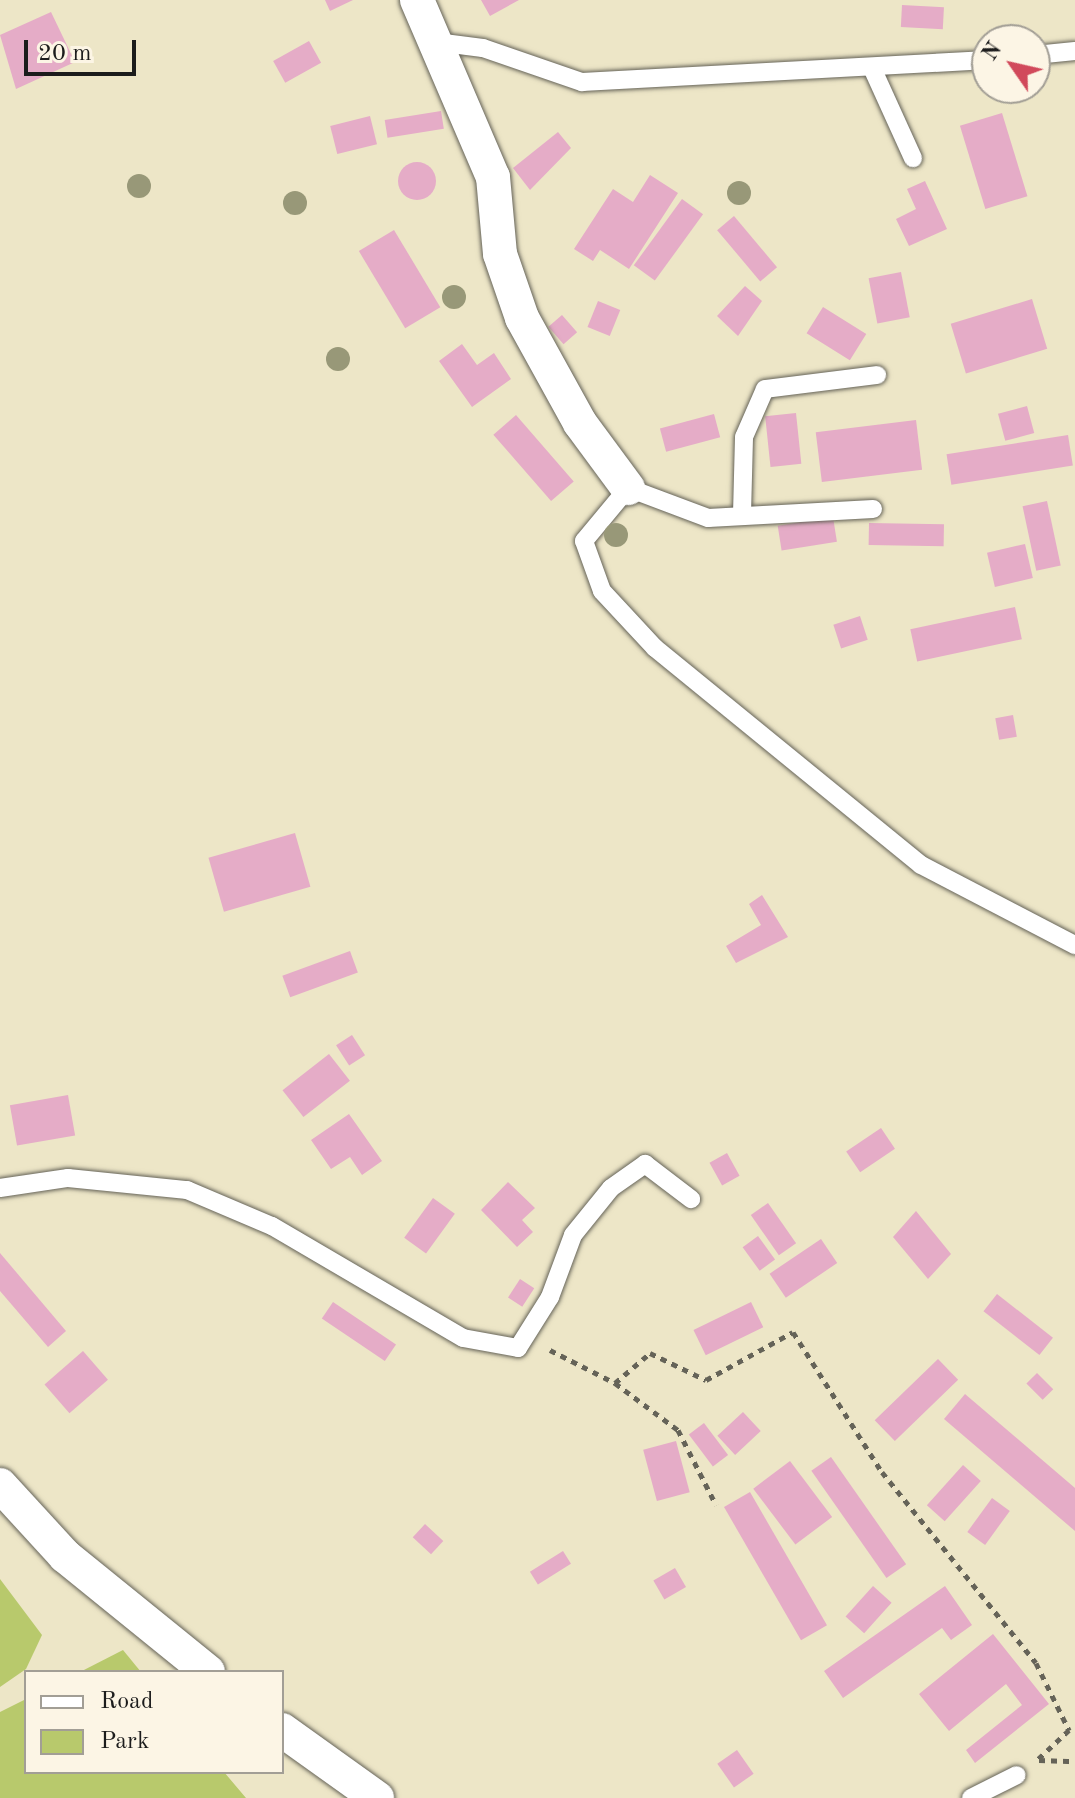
<!DOCTYPE html>
<style>
body{margin:0}
#map{position:relative;width:1075px;height:1798px;overflow:hidden;background:#ede6c7;font-family:"Old Standard TT",serif}
div>[style]{position:absolute}
.green>*{inset:0;background:#b8c96c}
.building>*{inset:0;background:#e5acc7;transform-origin:0 0}
.round{border-radius:50%}
.path>*{height:5px;margin-top:-2.5px;transform-origin:0;background:repeating-linear-gradient(90deg,#656358 0 6px,transparent 0 12px)}
.roads{filter:drop-shadow(0 0 2px #656358) drop-shadow(0 0 2px #656358)}
.service>*{height:18px;margin:-9px;padding:0 9px;transform-origin:9px;border-radius:9px;background:#fff}
.minor>*{height:34px;margin:-17px;padding:0 17px;transform-origin:17px;border-radius:17px;background:#fff}
.trees>*{width:24px;height:24px;margin:-12px;border-radius:50%;background:#989878}
span{translate:-50% -50%;white-space:nowrap;text-align:center;line-height:1.15;-webkit-text-stroke:8px #fcf5e5;paint-order:stroke}
.legend{position:absolute;left:24px;top:1670px;width:260px;height:104px;box-sizing:border-box;background:#fcf5e5;border:2px solid #a29e95;margin:0;padding:10px 14px;list-style:none;font-size:24px;color:#1c1c1c}
.legend li{display:flex;align-items:center;gap:16px;height:40px}
.legend b{width:40px;border:2px solid #a29e95}
.north{position:absolute;left:971px;top:24px;width:80px;height:80px;box-sizing:border-box;background:#fcf5e5;border:2px solid #a29e95;border-radius:50%;rotate:304deg;font-size:22px;font-weight:700;line-height:32px;text-align:center;color:#1c1c1c}
.north::after{content:'';display:block;margin:auto;width:28px;height:36px;background:#d1495b;clip-path:polygon(50% 0,100% 100%,50% 72%,0 100%)}
.scale{position:absolute;left:24px;top:40px;width:112px;height:36px;box-sizing:border-box;border:4px solid #1c1c1c;border-top:0;padding-left:10px;font-size:24px;line-height:28px;white-space:nowrap;color:#1c1c1c;-webkit-text-stroke:6px #fcf5e5;paint-order:stroke}
</style>
<div id="map">
<div class="green">
<div style="clip-path:polygon(0 1579px,42px 1635px,26px 1669px,0 1687px)"></div>
<div style="clip-path:polygon(123px 1650px,141px 1672px,80px 1672px)"></div>
<div style="clip-path:polygon(26px 1699px,26px 1772px,224px 1772px,246px 1798px,0 1798px,0 1712px)"></div>
</div>
<div class="building">
<div style="clip-path:polygon(325px 0,353px 0,330px 11px)"></div>
<div style="clip-path:polygon(481px 0,519px 0,490px 16px)"></div>
<div style="left:902px;top:5px;width:42px;height:22px;rotate:3deg"></div>
<div style="clip-path:polygon(51px 12px,75px 62px,16px 89px,0 35px)"></div>
<div style="left:309px;top:41px;width:25px;height:41px;rotate:61deg"></div>
<div style="left:441px;top:111px;width:18px;height:57px;rotate:81deg"></div>
<div style="left:1002px;top:113px;width:87px;height:44px;rotate:73deg"></div>
<div style="left:370px;top:116px;width:29px;height:41px;rotate:76deg"></div>
<div style="clip-path:polygon(558px 132px,571px 148px,530px 190px,513px 168px)"></div>
<div class="round" style="left:398px;top:162px;width:38px;height:38px"></div>
<div style="clip-path:polygon(650px 175px,678px 193px,629px 269px,600px 250px,593px 261px,574px 249px,613px 189px,633px 202px)"></div>
<div style="clip-path:polygon(925px 181px,947px 229px,909px 246px,896px 219px,916px 209px,907px 189px)"></div>
<div style="left:682px;top:199px;width:26px;height:82px;rotate:36deg"></div>
<div style="left:734px;top:216px;width:67px;height:22px;rotate:50deg"></div>
<div style="left:394px;top:230px;width:90px;height:41px;rotate:59deg"></div>
<div style="left:901px;top:272px;width:46px;height:33px;rotate:79deg"></div>
<div style="clip-path:polygon(745px 286px,762px 301px,738px 336px,717px 316px)"></div>
<div style="left:1032px;top:299px;width:52px;height:85px;rotate:73deg"></div>
<div style="left:598px;top:301px;width:24px;height:28px;rotate:22deg"></div>
<div style="left:823px;top:307px;width:51px;height:31px;rotate:32deg"></div>
<div style="left:562px;top:315px;width:23px;height:18px;rotate:49deg"></div>
<div style="clip-path:polygon(462px 344px,477px 365px,494px 353px,511px 379px,472px 407px,439px 361px)"></div>
<div style="left:1027px;top:406px;width:28px;height:30px;rotate:75deg"></div>
<div style="left:796px;top:413px;width:51px;height:31px;rotate:84deg"></div>
<div style="left:714px;top:414px;width:24px;height:56px;rotate:75deg"></div>
<div style="left:516px;top:415px;width:88px;height:30px;rotate:49deg"></div>
<div style="left:916px;top:420px;width:50px;height:101px;rotate:83deg"></div>
<div style="left:1068px;top:435px;width:31px;height:123px;rotate:81deg"></div>
<div style="left:1047px;top:501px;width:66px;height:25px;rotate:78deg"></div>
<div style="left:833px;top:517px;width:25px;height:56px;rotate:81deg"></div>
<div style="left:869px;top:523px;width:75px;height:22px;rotate:1deg"></div>
<div style="left:1025px;top:544px;width:35px;height:39px;rotate:77deg"></div>
<div style="left:1015px;top:607px;width:33px;height:107px;rotate:78deg"></div>
<div style="left:860px;top:616px;width:25px;height:28px;rotate:72deg"></div>
<div style="left:1013px;top:715px;width:22px;height:18px;rotate:80deg"></div>
<div style="left:295px;top:833px;width:56px;height:90px;rotate:74deg"></div>
<div style="clip-path:polygon(762px 895px,788px 937px,736px 963px,726px 946px,761px 925px,749px 904px)"></div>
<div style="left:350px;top:951px;width:23px;height:72px;rotate:70deg"></div>
<div style="left:352px;top:1035px;width:24px;height:19px;rotate:57deg"></div>
<div style="left:329px;top:1054px;width:34px;height:59px;rotate:52deg"></div>
<div style="left:68px;top:1095px;width:41px;height:59px;rotate:80deg"></div>
<div style="clip-path:polygon(349px 1114px,382px 1161px,362px 1175px,350px 1157px,331px 1169px,311px 1140px)"></div>
<div style="left:881px;top:1128px;width:25px;height:42px;rotate:56deg"></div>
<div style="left:727px;top:1153px;width:26px;height:20px;rotate:61deg"></div>
<div style="clip-path:polygon(508px 1182px,535px 1208px,522px 1220px,533px 1232px,517px 1247px,481px 1210px)"></div>
<div style="left:433px;top:1198px;width:27px;height:49px;rotate:36deg"></div>
<div style="left:768px;top:1203px;width:49px;height:21px;rotate:55deg"></div>
<div style="clip-path:polygon(916px 1211px,951px 1254px,928px 1279px,893px 1237px)"></div>
<div style="left:758px;top:1236px;width:29px;height:19px;rotate:54deg"></div>
<div style="left:821px;top:1239px;width:29px;height:62px;rotate:56deg"></div>
<div style="clip-path:polygon(0 1253px,66px 1331px,48px 1347px,0 1291px)"></div>
<div style="left:520px;top:1279px;width:17px;height:22px;rotate:33deg"></div>
<div style="left:997px;top:1294px;width:71px;height:22px;rotate:38deg"></div>
<div style="left:333px;top:1302px;width:76px;height:20px;rotate:34deg"></div>
<div style="left:751px;top:1302px;width:28px;height:64px;rotate:64deg"></div>
<div style="left:83px;top:1351px;width:38px;height:51px;rotate:49deg"></div>
<div style="left:938px;top:1359px;width:29px;height:88px;rotate:46deg"></div>
<div style="left:1037px;top:1373px;width:23px;height:15px;rotate:45deg"></div>
<div style="clip-path:polygon(965px 1394px,1075px 1488px,1075px 1531px,944px 1419px)"></div>
<div style="left:743px;top:1412px;width:26px;height:35px;rotate:47deg"></div>
<div style="left:704px;top:1423px;width:40px;height:19px;rotate:53deg"></div>
<div style="left:676px;top:1441px;width:53px;height:34px;rotate:75deg"></div>
<div style="left:831px;top:1457px;width:131px;height:24px;rotate:55deg"></div>
<div style="left:790px;top:1461px;width:70px;height:46px;rotate:53deg"></div>
<div style="left:963px;top:1465px;width:24px;height:54px;rotate:42deg"></div>
<div style="left:750px;top:1492px;width:154px;height:30px;rotate:60deg"></div>
<div style="left:992px;top:1498px;width:22px;height:42px;rotate:36deg"></div>
<div style="left:425px;top:1524px;width:25px;height:18px;rotate:43deg"></div>
<div style="left:563px;top:1551px;width:15px;height:39px;rotate:58deg"></div>
<div style="left:675px;top:1568px;width:22px;height:25px;rotate:60deg"></div>
<div style="left:873px;top:1586px;width:25px;height:41px;rotate:42deg"></div>
<div style="clip-path:polygon(945px 1586px,972px 1625px,951px 1640px,942px 1628px,843px 1698px,824px 1671px)"></div>
<div style="clip-path:polygon(993px 1634px,1049px 1704px,975px 1763px,966px 1750px,1022px 1705px,1006px 1684px,949px 1731px,919px 1694px)"></div>
<div style="left:737px;top:1750px;width:29px;height:24px;rotate:55deg"></div>
</div>
<div class="path">
<div style="left:550px;top:1350px;width:73px;rotate:26.9deg"></div>
<div style="left:615px;top:1383px;width:79px;rotate:36.7deg"></div>
<div style="left:678px;top:1430px;width:84px;rotate:63.1deg"></div>
<div style="left:615px;top:1383px;width:46px;rotate:-40.6deg"></div>
<div style="left:650px;top:1353px;width:62px;rotate:25.7deg"></div>
<div style="left:706px;top:1380px;width:99px;rotate:-28.9deg"></div>
<div style="left:793px;top:1332px;width:166px;rotate:57.6deg"></div>
<div style="left:882px;top:1472px;width:245px;rotate:51.1deg"></div>
<div style="left:1036px;top:1663px;width:75px;rotate:63.8deg"></div>
<div style="left:1069px;top:1730px;width:44px;rotate:136.8deg"></div>
<div style="left:1039px;top:1760px;width:36px;rotate:2deg"></div>
</div>
<div class="roads">
<div class="service">
<div style="left:436px;top:42px;width:47px;rotate:7.3deg"></div>
<div style="left:483px;top:48px;width:105px;rotate:19deg"></div>
<div style="left:582px;top:82px;width:406px;rotate:-3.1deg"></div>
<div style="left:1035px;top:55px;width:40px;rotate:-5.7deg"></div>
<div style="left:873px;top:70px;width:97px;rotate:65.6deg"></div>
<div style="left:873px;top:509px;width:165px;rotate:176.9deg"></div>
<div style="left:708px;top:518px;width:85px;rotate:-159.4deg"></div>
<div style="left:628px;top:488px;width:69px;rotate:129.7deg"></div>
<div style="left:584px;top:541px;width:53px;rotate:70.2deg"></div>
<div style="left:602px;top:591px;width:78px;rotate:47.1deg"></div>
<div style="left:655px;top:648px;width:343px;rotate:39.2deg"></div>
<div style="left:921px;top:865px;width:174px;rotate:27.5deg"></div>
<div style="left:742px;top:514px;width:77px;rotate:-88.5deg"></div>
<div style="left:744px;top:437px;width:52px;rotate:-66.4deg"></div>
<div style="left:765px;top:389px;width:113px;rotate:-7.1deg"></div>
<div style="left:0;top:1188px;width:69px;rotate:-8.4deg"></div>
<div style="left:68px;top:1178px;width:120px;rotate:5.8deg"></div>
<div style="left:187px;top:1190px;width:92px;rotate:23deg"></div>
<div style="left:272px;top:1226px;width:221px;rotate:30.4deg"></div>
<div style="left:463px;top:1338px;width:56px;rotate:10.3deg"></div>
<div style="left:518px;top:1348px;width:60px;rotate:-57.9deg"></div>
<div style="left:550px;top:1297px;width:66px;rotate:-69.6deg"></div>
<div style="left:573px;top:1235px;width:60px;rotate:-51deg"></div>
<div style="left:611px;top:1188px;width:42px;rotate:-35.2deg"></div>
<div style="left:645px;top:1164px;width:58px;rotate:37.3deg"></div>
<div style="left:971px;top:1798px;width:51px;rotate:-26.6deg"></div>
</div>
<div class="minor">
<div style="left:417px;top:0;width:193px;rotate:66.8deg"></div>
<div style="left:493px;top:177px;width:77px;rotate:84.8deg"></div>
<div style="left:500px;top:254px;width:68px;rotate:71deg"></div>
<div style="left:522px;top:318px;width:120px;rotate:61.1deg"></div>
<div style="left:580px;top:423px;width:81px;rotate:53.6deg"></div>
<div style="left:0;top:1485px;width:96px;rotate:47.5deg"></div>
<div style="left:65px;top:1556px;width:184px;rotate:39deg"></div>
<div style="left:282px;top:1730px;width:117px;rotate:35.6deg"></div>
</div>
</div>
<div class="trees">
<div style="left:139px;top:186px"></div>
<div style="left:739px;top:193px"></div>
<div style="left:295px;top:203px"></div>
<div style="left:454px;top:297px"></div>
<div style="left:338px;top:359px"></div>
<div style="left:616px;top:535px"></div>
</div>
<ul class="legend">
<li><b style="height:10px;background:#fff"></b>Road</li>
<li><b style="height:22px;background:#b8c96c"></b>Park</li>
</ul>
<div class="north">N</div>
<div class="scale">20 m</div>
</div>
